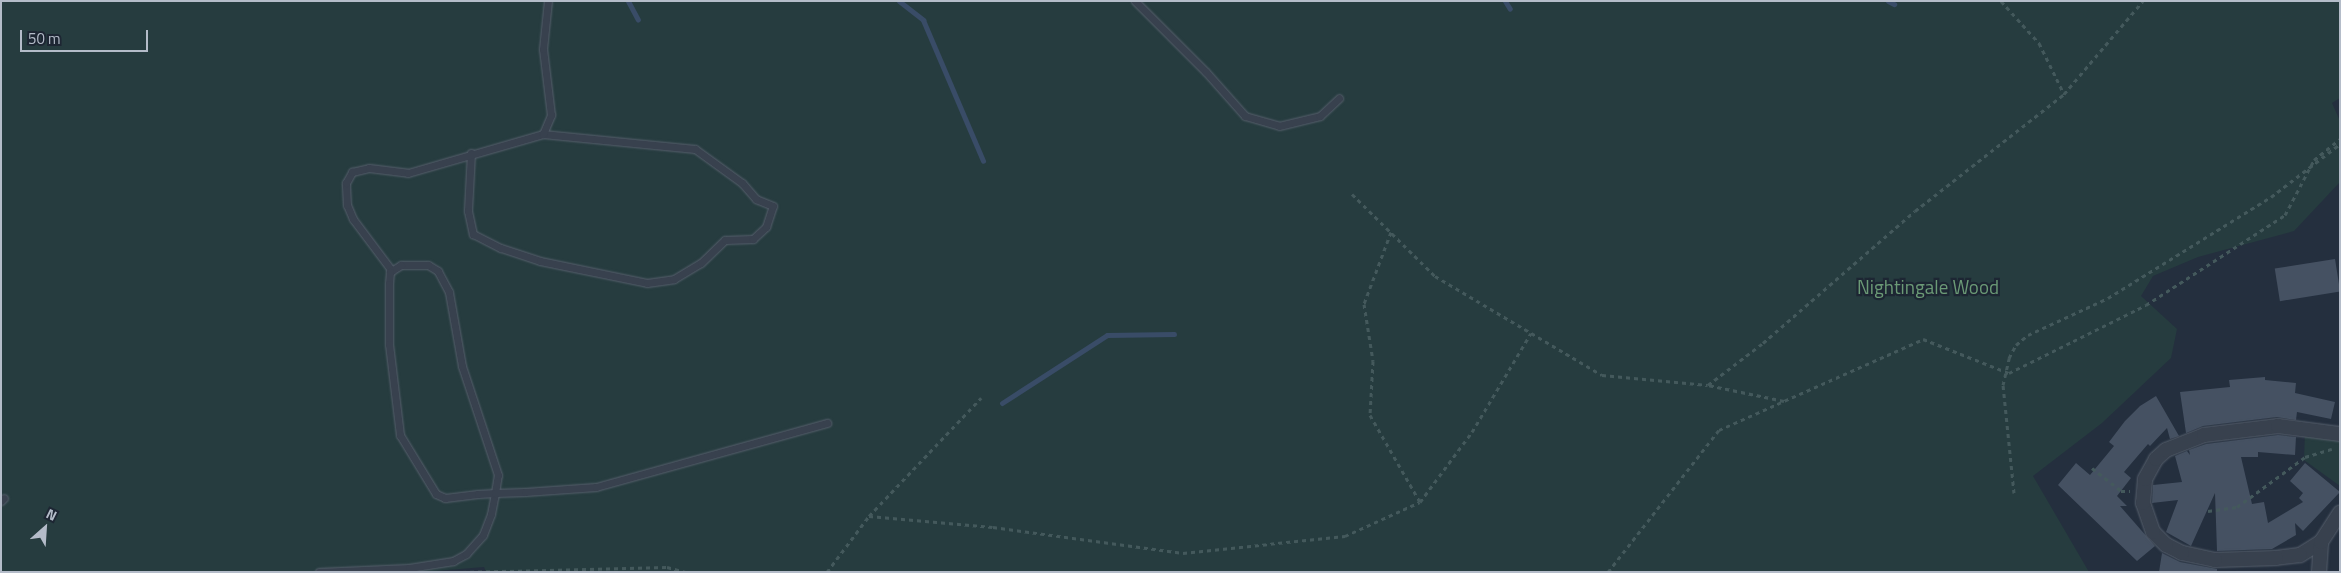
<!DOCTYPE html>
<style>
body{margin:0}
#map{position:relative;width:2341px;height:573px;overflow:hidden;background:#242f3e;font-family:"Titillium Web",sans-serif}
div>[style]{position:absolute}
.green>*{inset:0;background:#263c3f}
.stream>*{height:5px;margin:-2.5px;padding:0 2.5px;transform-origin:2.5px;border-radius:2.5px;background:#394c67}
.building>*{inset:0;background:#455162;transform-origin:0 0}
.path>*{height:3px;margin-top:-1.5px;transform-origin:0;background:repeating-linear-gradient(90deg,#44595c 0 4px,transparent 0 8px)}
.roads{filter:drop-shadow(0 0 1px #565f6c) drop-shadow(0 0 1px #565f6c)}
.service>*{height:7px;margin:-3.5px;padding:0 3.5px;transform-origin:3.5px;border-radius:3.5px;background:#38414e}
.minor>*{height:14px;margin:-7px;padding:0 7px;transform-origin:7px;border-radius:7px;background:#38414e}
span{translate:-50% -50%;white-space:nowrap;text-align:center;line-height:1.15;-webkit-text-stroke:4.5px #1d2633;paint-order:stroke}
.park-label{font-size:19px;color:#6b9a76}
.frame{position:absolute;inset:0;border:2px solid #b4bcc9;pointer-events:none}
.north{position:absolute;left:20px;top:503px;width:50px;height:50px;-webkit-text-stroke:4px #1d2633;paint-order:stroke;rotate:26deg;font-size:14px;font-weight:700;line-height:20px;text-align:center;color:#b4bcc9}
.north::after{content:'';display:block;margin:auto;width:18px;height:22px;background:#b4bcc9;clip-path:polygon(50% 0,100% 100%,50% 72%,0 100%)}
.scale{position:absolute;left:20px;top:30px;width:128px;height:22px;box-sizing:border-box;border:2px solid #b4bcc9;border-top:0;padding-left:6px;font-size:15px;line-height:18px;white-space:nowrap;color:#b4bcc9;-webkit-text-stroke:4px #1d2633;paint-order:stroke}
</style>
<div id="map">
<div class="green">
<div style="clip-path:polygon(1px 1px,2340px 1px,2340px 98px,2332px 103px,2340px 121px,2340px 182px,2294px 231px,2198px 257px,2153px 276px,2141px 296px,2177px 329px,2171px 358px,2102px 423px,2033px 476px,2089px 572px,486px 572px,484px 567px,424px 572px,1px 572px)"></div>
<div style="clip-path:polygon(2305px 431px,2340px 436px,2340px 486px,2304px 460px)"></div>
</div>
<div class="stream">
<div style="left:628px;top:1px;width:21px;rotate:62deg"></div>
<div style="left:899px;top:1px;width:31px;rotate:38deg"></div>
<div style="left:923px;top:20px;width:153px;rotate:66.9deg"></div>
<div style="left:1505px;top:1px;width:9px;rotate:58deg"></div>
<div style="left:1888px;top:1px;width:7px;rotate:27deg"></div>
<div style="left:1002px;top:403px;width:125px;rotate:-32.9deg"></div>
<div style="left:1107px;top:335px;width:67px;rotate:-0.9deg"></div>
</div>
<div class="building">
<div style="left:2335px;top:259px;width:33px;height:61px;rotate:81deg"></div>
<div style="clip-path:polygon(2265px 377px,2265px 380px,2296px 383px,2295px 393px,2335px 402px,2331px 419px,2297px 412px,2296px 420px,2277px 417px,2203px 426px,2186px 433px,2180px 392px,2230px 387px,2229px 380px)"></div>
<div style="clip-path:polygon(2156px 396px,2179px 436px,2170px 439px,2167px 428px,2150px 446px,2148px 444px,2124px 472px,2131px 478px,2117px 496px,2127px 506px,2120px 506px,2155px 546px,2137px 561px,2058px 485px,2076px 463px,2090px 475px,2114px 446px,2109px 442px,2125px 421px,2140px 406px)"></div>
<div style="clip-path:polygon(2278px 435px,2296px 437px,2295px 455px,2258px 452px,2258px 457px,2241px 457px,2252px 504px,2264px 502px,2268px 523px,2303px 502px,2299px 498px,2303px 493px,2290px 481px,2305px 463px,2340px 492px,2303px 531px,2295px 523px,2296px 535px,2272px 549px,2217px 551px,2215px 493px,2191px 546px,2166px 532px,2178px 500px,2152px 503px,2153px 485px,2182px 482px,2175px 456px,2187px 451px,2190px 455px,2189px 450px,2206px 444px)"></div>
<div style="clip-path:polygon(2162px 553px,2180px 562px,2217px 569px,2217px 572px,2159px 572px)"></div>
</div>
<div class="path">
<div style="left:2001px;top:1px;width:57px;rotate:47.9deg"></div>
<div style="left:2039px;top:43px;width:57px;rotate:63.9deg"></div>
<div style="left:1352px;top:194px;width:117px;rotate:44.7deg"></div>
<div style="left:1435px;top:276px;width:194px;rotate:30.7deg"></div>
<div style="left:1602px;top:375px;width:106px;rotate:5.4deg"></div>
<div style="left:1391px;top:232px;width:77px;rotate:110.6deg"></div>
<div style="left:1364px;top:304px;width:58px;rotate:81deg"></div>
<div style="left:1373px;top:361px;width:54px;rotate:93.2deg"></div>
<div style="left:1370px;top:415px;width:100px;rotate:60.1deg"></div>
<div style="left:1784px;top:401px;width:78px;rotate:-168.1deg"></div>
<div style="left:1708px;top:385px;width:69px;rotate:-37.4deg"></div>
<div style="left:1763px;top:343px;width:201px;rotate:-41deg"></div>
<div style="left:1915px;top:211px;width:189px;rotate:-38.1deg"></div>
<div style="left:2064px;top:94px;width:122px;rotate:-49.7deg"></div>
<div style="left:2092px;top:468px;width:37px;rotate:38deg"></div>
<div style="left:2121px;top:491px;width:9px"></div>
<div style="left:2014px;top:493px;width:109px;rotate:-95.8deg"></div>
<div style="left:2003px;top:385px;width:28px;rotate:-77deg"></div>
<div style="left:2009px;top:358px;width:15px;rotate:-62deg"></div>
<div style="left:2016px;top:345px;width:16px;rotate:-40deg"></div>
<div style="left:2028px;top:335px;width:88px;rotate:-24.8deg"></div>
<div style="left:2108px;top:298px;width:192px;rotate:-31.8deg"></div>
<div style="left:2271px;top:197px;width:87px;rotate:-37.5deg"></div>
<div style="left:2208px;top:511px;width:29px;rotate:-8deg"></div>
<div style="left:2237px;top:507px;width:84px;rotate:-36.3deg"></div>
<div style="left:2305px;top:457px;width:28px;rotate:-17deg"></div>
<div style="left:869px;top:516px;width:124px;rotate:5.1deg"></div>
<div style="left:993px;top:527px;width:192px;rotate:7.8deg"></div>
<div style="left:1183px;top:553px;width:163px;rotate:-6deg"></div>
<div style="left:1345px;top:536px;width:82px;rotate:-24.4deg"></div>
<div style="left:1420px;top:502px;width:87px;rotate:-53.4deg"></div>
<div style="left:1472px;top:432px;width:115px;rotate:-59.2deg"></div>
<div style="left:462px;top:572px;width:205px;rotate:-1.4deg"></div>
<div style="left:667px;top:567px;width:20px;rotate:15deg"></div>
<div style="left:827px;top:572px;width:70px;rotate:-53.1deg"></div>
<div style="left:869px;top:516px;width:163px;rotate:-46.5deg"></div>
<div style="left:1608px;top:572px;width:180px;rotate:-52deg"></div>
<div style="left:1719px;top:430px;width:223px;rotate:-24deg"></div>
<div style="left:1923px;top:339px;width:92px;rotate:21.6deg"></div>
<div style="left:2009px;top:373px;width:153px;rotate:-26.4deg"></div>
<div style="left:2146px;top:305px;width:166px;rotate:-32.9deg"></div>
<div style="left:2285px;top:215px;width:62px;rotate:-62.2deg"></div>
<div style="left:2314px;top:160px;width:33px;rotate:-39deg"></div>
</div>
<div class="roads">
<div class="service">
<div style="left:1135px;top:1px;width:100px;rotate:45deg"></div>
<div style="left:1206px;top:72px;width:59px;rotate:48.4deg"></div>
<div style="left:1245px;top:116px;width:35px;rotate:16deg"></div>
<div style="left:1279px;top:126px;width:42px;rotate:-13.7deg"></div>
<div style="left:1320px;top:116px;width:26px;rotate:-43deg"></div>
<div style="left:471px;top:153px;width:58px;rotate:93deg"></div>
<div style="left:468px;top:211px;width:24px;rotate:78deg"></div>
<div style="left:473px;top:234px;width:31px;rotate:27deg"></div>
<div style="left:501px;top:248px;width:41px;rotate:18.4deg"></div>
<div style="left:540px;top:261px;width:109px;rotate:11.6deg"></div>
<div style="left:647px;top:283px;width:27px;rotate:-8deg"></div>
<div style="left:674px;top:279px;width:31px;rotate:-31deg"></div>
<div style="left:701px;top:263px;width:33px;rotate:-44deg"></div>
<div style="left:725px;top:240px;width:28px;rotate:-2deg"></div>
<div style="left:753px;top:239px;width:18px;rotate:-43deg"></div>
<div style="left:766px;top:227px;width:22px;rotate:-72deg"></div>
<div style="left:773px;top:206px;width:18px;rotate:-158deg"></div>
<div style="left:756px;top:199px;width:21px;rotate:-131deg"></div>
<div style="left:742px;top:183px;width:58px;rotate:-144.1deg"></div>
<div style="left:695px;top:149px;width:153px;rotate:-174.4deg"></div>
<div style="left:392px;top:271px;width:65px;rotate:-126.9deg"></div>
<div style="left:353px;top:219px;width:15px;rotate:-113deg"></div>
<div style="left:347px;top:205px;width:22px;rotate:-93deg"></div>
<div style="left:346px;top:183px;width:13px;rotate:-61deg"></div>
<div style="left:352px;top:172px;width:17px;rotate:-13deg"></div>
<div style="left:369px;top:168px;width:39px;rotate:7deg"></div>
<div style="left:408px;top:173px;width:141px;rotate:-16.1deg"></div>
<div style="left:543px;top:134px;width:21px;rotate:-67deg"></div>
<div style="left:551px;top:115px;width:66px;rotate:-96.9deg"></div>
<div style="left:543px;top:49px;width:48px;rotate:-84.1deg"></div>
<div style="left:1px;top:501px;width:4px;rotate:-45deg"></div>
<div style="left:319px;top:572px;width:90px;rotate:-2.5deg"></div>
<div style="left:409px;top:568px;width:45px;rotate:-9deg"></div>
<div style="left:453px;top:561px;width:15px;rotate:-28deg"></div>
<div style="left:466px;top:554px;width:25px;rotate:-48deg"></div>
<div style="left:483px;top:535px;width:22px;rotate:-69deg"></div>
<div style="left:491px;top:514px;width:21px;rotate:-79deg"></div>
<div style="left:495px;top:493px;width:18px;rotate:-81deg"></div>
<div style="left:498px;top:475px;width:115px;rotate:-108.3deg"></div>
<div style="left:462px;top:366px;width:75px;rotate:-100deg"></div>
<div style="left:449px;top:292px;width:24px;rotate:-118deg"></div>
<div style="left:438px;top:271px;width:12px;rotate:-149deg"></div>
<div style="left:428px;top:265px;width:27px;rotate:180deg"></div>
<div style="left:401px;top:265px;width:13px;rotate:148deg"></div>
<div style="left:390px;top:272px;width:12px;rotate:95deg"></div>
<div style="left:389px;top:284px;width:60px;rotate:90deg"></div>
<div style="left:389px;top:344px;width:92px;rotate:83.1deg"></div>
<div style="left:400px;top:435px;width:69px;rotate:58.6deg"></div>
<div style="left:436px;top:494px;width:10px;rotate:24deg"></div>
<div style="left:445px;top:498px;width:33px;rotate:-7deg"></div>
<div style="left:478px;top:494px;width:17px;rotate:-3deg"></div>
<div style="left:495px;top:493px;width:30px;rotate:-2deg"></div>
<div style="left:525px;top:492px;width:71px;rotate:-4deg"></div>
<div style="left:596px;top:487px;width:240px;rotate:-15.5deg"></div>
</div>
<div class="minor">
<div style="left:2321px;top:542px;width:25px;rotate:148deg"></div>
<div style="left:2300px;top:555px;width:24px;rotate:173deg"></div>
<div style="left:2276px;top:558px;width:61px;rotate:178.1deg"></div>
<div style="left:2215px;top:560px;width:34px;rotate:-168deg"></div>
<div style="left:2182px;top:553px;width:18px;rotate:-153deg"></div>
<div style="left:2166px;top:545px;width:18px;rotate:-135deg"></div>
<div style="left:2153px;top:532px;width:31px;rotate:-109deg"></div>
<div style="left:2143px;top:503px;width:24px;rotate:-85deg"></div>
<div style="left:2145px;top:479px;width:23px;rotate:-61deg"></div>
<div style="left:2156px;top:459px;width:13px;rotate:-42deg"></div>
<div style="left:2166px;top:450px;width:41px;rotate:-21.5deg"></div>
<div style="left:2204px;top:435px;width:75px;rotate:-6.9deg"></div>
<div style="left:2278px;top:426px;width:63px;rotate:7.4deg"></div>
<div style="left:2319px;top:572px;width:30px;rotate:-86deg"></div>
<div style="left:2321px;top:542px;width:35px;rotate:-57deg"></div>
</div>
</div>
<div class="park-label">
<span style="left:1928px;top:287px">Nightingale Wood</span>
</div>
<div class="frame"></div>
<div class="north">N</div>
<div class="scale">50 m</div>
</div>
